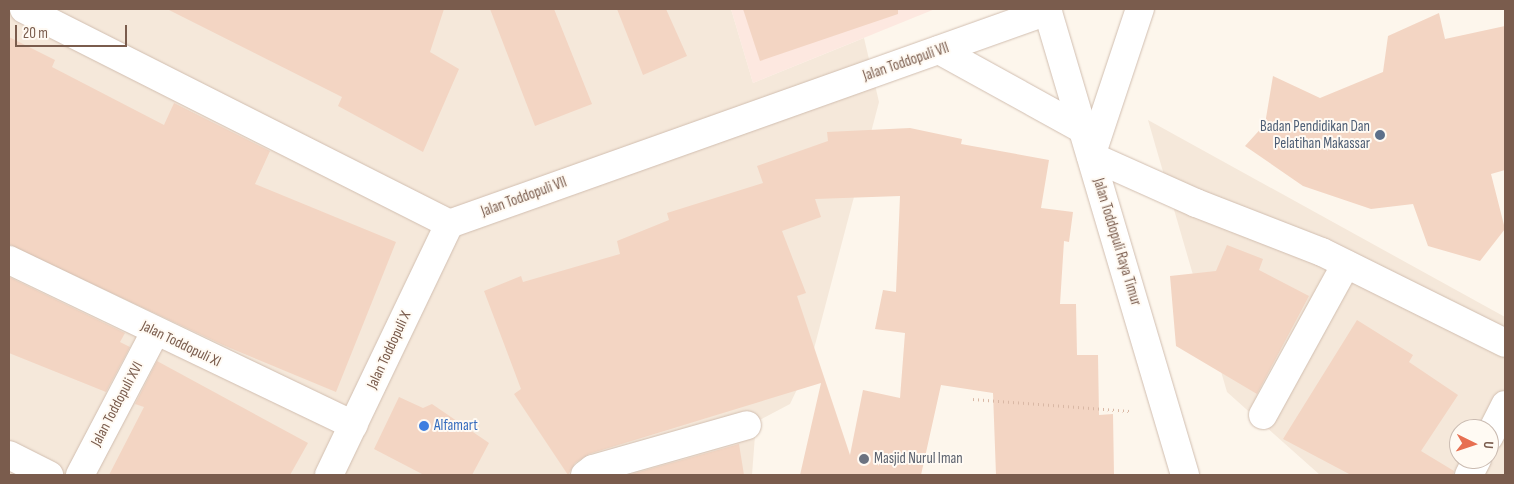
<!DOCTYPE html>
<style>
body{margin:0}
#map{position:relative;width:1514px;height:484px;overflow:hidden;background:#fdf6ec;font-family:"Sofia Sans Condensed",sans-serif}
div>[style]{position:absolute}
.residential>*{inset:0;background:#f5e8da}
.commercial>*{inset:0;background:#fde8e0}
.building>*{inset:0;background:#f3d5c3}
.path>*{height:3px;margin-top:-1.5px;transform-origin:0;background:repeating-linear-gradient(90deg,#d9b8a5 0 1px,transparent 0 5px)}
.roads{filter:drop-shadow(0 0 1px #d1beb0) drop-shadow(0 0 1px #d1beb0)}
.minor>*{height:28px;margin:-14px;padding:0 14px;transform-origin:14px;border-radius:14px;background:#fff}
.tertiary>*{height:28px;margin:-14px;padding:0 14px;transform-origin:14px;border-radius:14px;background:#fff}
.secondary>*{height:28px;margin:-14px;padding:0 14px;transform-origin:14px;border-radius:14px;background:#fff}
.dots>*{width:14px;height:14px;translate:-50% -50%;box-sizing:border-box;border:2px solid #fffaf3;border-radius:50%}
span{translate:-50% -50%;white-space:nowrap;text-align:center;line-height:1.15;-webkit-text-stroke:4px #fffaf3;paint-order:stroke}
.street-label{font-size:15px;color:#7a5c4d}
.service-label{font-size:15px;color:#4e5e75}
.right{translate:-100% -50%;text-align:right}
.shop-label{font-size:15px;color:#366cbe}
.left{translate:0 -50%;text-align:left}
.worship-label{font-size:15px;color:#5b616d}
.frame{position:absolute;inset:0;border:10px solid #7a5c4d;pointer-events:none}
.north{position:absolute;left:1449px;top:419px;width:50px;height:50px;box-sizing:border-box;background:#fffaf3;border:1px solid #cabbb1;border-radius:50%;rotate:94deg;font-size:14px;font-weight:700;line-height:20px;text-align:center;color:#7a5c4d}
.north::after{content:'';display:block;margin:auto;width:18px;height:22px;background:#e76f51;clip-path:polygon(50% 0,100% 100%,50% 72%,0 100%)}
.scale{position:absolute;left:15px;top:25px;width:112px;height:22px;box-sizing:border-box;border:2px solid #7a5c4d;border-top:0;padding-left:6px;font-size:15px;line-height:18px;white-space:nowrap;color:#7a5c4d;-webkit-text-stroke:4px #fffaf3;paint-order:stroke}
</style>
<div id="map">
<div class="residential">
<div style="clip-path:polygon(9px 9px,731px 9px,753px 83px,864px 38px,879px 102px,811px 360px,790px 404px,756px 422px,752px 475px,9px 475px)"></div>
<div style="clip-path:polygon(evenodd,1148px 120px,1505px 317px,1505px 475px,1320px 475px,1227px 392px,1148px 120px,1459px 429px,1489px 429px,1489px 459px,1459px 459px,1459px 429px)"></div>
</div>
<div class="commercial">
<div style="clip-path:polygon(731px 9px,935px 9px,753px 83px)"></div>
</div>
<div class="building">
<div style="clip-path:polygon(167px 9px,444px 9px,430px 52px,459px 69px,423px 152px,338px 106px,342px 97px)"></div>
<div style="clip-path:polygon(490px 9px,554px 9px,592px 104px,535px 126px)"></div>
<div style="clip-path:polygon(617px 9px,666px 9px,687px 56px,643px 75px)"></div>
<div style="clip-path:polygon(743px 9px,898px 9px,898px 14px,760px 61px)"></div>
<div style="clip-path:polygon(1439px 13px,1445px 39px,1505px 26px,1505px 170px,1491px 174px,1505px 229px,1480px 261px,1428px 246px,1413px 204px,1371px 209px,1303px 186px,1245px 146px,1265px 124px,1273px 76px,1320px 98px,1383px 72px,1388px 36px)"></div>
<div style="clip-path:polygon(9px 37px,55px 60px,52px 67px,164px 125px,174px 103px,270px 151px,255px 184px,396px 242px,336px 392px,223px 345px,9px 245px)"></div>
<div style="clip-path:polygon(evenodd,910px 128px,962px 139px,961px 144px,1049px 160px,1041px 208px,1073px 212px,1069px 242px,1064px 241px,1060px 304px,1076px 304px,1077px 355px,1098px 355px,1099px 415px,1113px 414px,1114px 475px,996px 475px,993px 393px,941px 385px,921px 475px,800px 475px,821px 383px,589px 454px,575px 463px,568px 475px,514px 394px,521px 389px,484px 291px,521px 276px,523px 282px,620px 254px,617px 241px,669px 220px,667px 213px,763px 183px,757px 166px,828px 141px,827px 132px,910px 128px,900px 196px,896px 292px,883px 290px,875px 329px,905px 333px,900px 398px,863px 390px,850px 455px,797px 296px,806px 293px,782px 231px,821px 217px,815px 199px,900px 196px)"></div>
<div style="clip-path:polygon(1227px 245px,1263px 259px,1259px 270px,1309px 296px,1257px 394px,1176px 346px,1170px 276px,1216px 271px)"></div>
<div style="clip-path:polygon(9px 277px,125px 333px,120px 342px,130px 347px,106px 392px,9px 353px)"></div>
<div style="clip-path:polygon(1357px 320px,1413px 355px,1409px 362px,1458px 395px,1421px 451px,1454px 471px,1453px 475px,1351px 475px,1283px 439px)"></div>
<div style="clip-path:polygon(157px 361px,308px 443px,290px 475px,109px 475px,144px 407px,135px 404px)"></div>
<div style="clip-path:polygon(399px 397px,423px 408px,432px 404px,489px 443px,472px 475px,424px 475px,374px 449px)"></div>
<div style="clip-path:polygon(739px 444px,744px 475px,628px 475px)"></div>
</div>
<div class="path">
<div style="left:973px;top:399px;width:157px;rotate:4.4deg"></div>
</div>
<div class="roads">
<div class="minor">
<div style="left:24px;top:9px;width:476px;rotate:26.8deg"></div>
<div style="left:449px;top:224px;width:636px;rotate:-19.58deg"></div>
<div style="left:939px;top:50px;width:166px;rotate:28.9deg"></div>
<div style="left:1091px;top:156px;width:115px;rotate:24.1deg"></div>
<div style="left:1196px;top:203px;width:135px;rotate:21.3deg"></div>
<div style="left:1322px;top:252px;width:204px;rotate:26.4deg"></div>
<div style="left:9px;top:260px;width:382px;rotate:25.6deg"></div>
<div style="left:1263px;top:415px;width:172px;rotate:-61.2deg"></div>
<div style="left:1489px;top:437px;width:36px;rotate:-63deg"></div>
<div style="left:9px;top:455px;width:45px;rotate:26.6deg"></div>
<div style="left:80px;top:475px;width:161px;rotate:-62.3deg"></div>
<div style="left:329px;top:475px;width:278px;rotate:-64.4deg"></div>
<div style="left:585px;top:475px;width:10px;rotate:-37deg"></div>
<div style="left:593px;top:469px;width:160px;rotate:-15.9deg"></div>
<div style="left:1469px;top:475px;width:18px;rotate:-63deg"></div>
</div>
<div class="tertiary">
<div style="left:1091px;top:156px;width:155px;rotate:-71.6deg"></div>
</div>
<div class="secondary">
<div style="left:1047px;top:9px;width:486px;rotate:73.5deg"></div>
</div>
</div>
<div class="dots">
<div style="left:1380px;top:135px;background:#5c6f8a"></div>
<div style="left:424px;top:426px;background:#3f7fe0"></div>
<div style="left:864px;top:459px;background:#6b7280"></div>
</div>
<div class="street-label">
<span style="left:906px;top:62px;rotate:-19deg">Jalan Toddopuli VII</span>
<span style="left:524px;top:197px;rotate:-20deg">Jalan Toddopuli VII</span>
<span style="left:1117px;top:242px;rotate:73deg">Jalan Toddopuli Raya Timur</span>
<span style="left:181px;top:344px;rotate:26deg">Jalan Toddopuli XI</span>
<span style="left:389px;top:350px;rotate:-65deg">Jalan Toddopuli X</span>
<span style="left:117px;top:404px;rotate:-62deg">Jalan Toddopuli XVI</span>
</div>
<div class="service-label">
<span class="right" style="left:1370px;top:135px">Badan Pendidikan Dan<br>Pelatihan Makassar</span>
</div>
<div class="shop-label">
<span class="left" style="left:434px;top:426px">Alfamart</span>
</div>
<div class="worship-label">
<span class="left" style="left:874px;top:459px">Masjid Nurul Iman</span>
</div>
<div class="frame"></div>
<div class="north">U</div>
<div class="scale">20 m</div>
</div>
